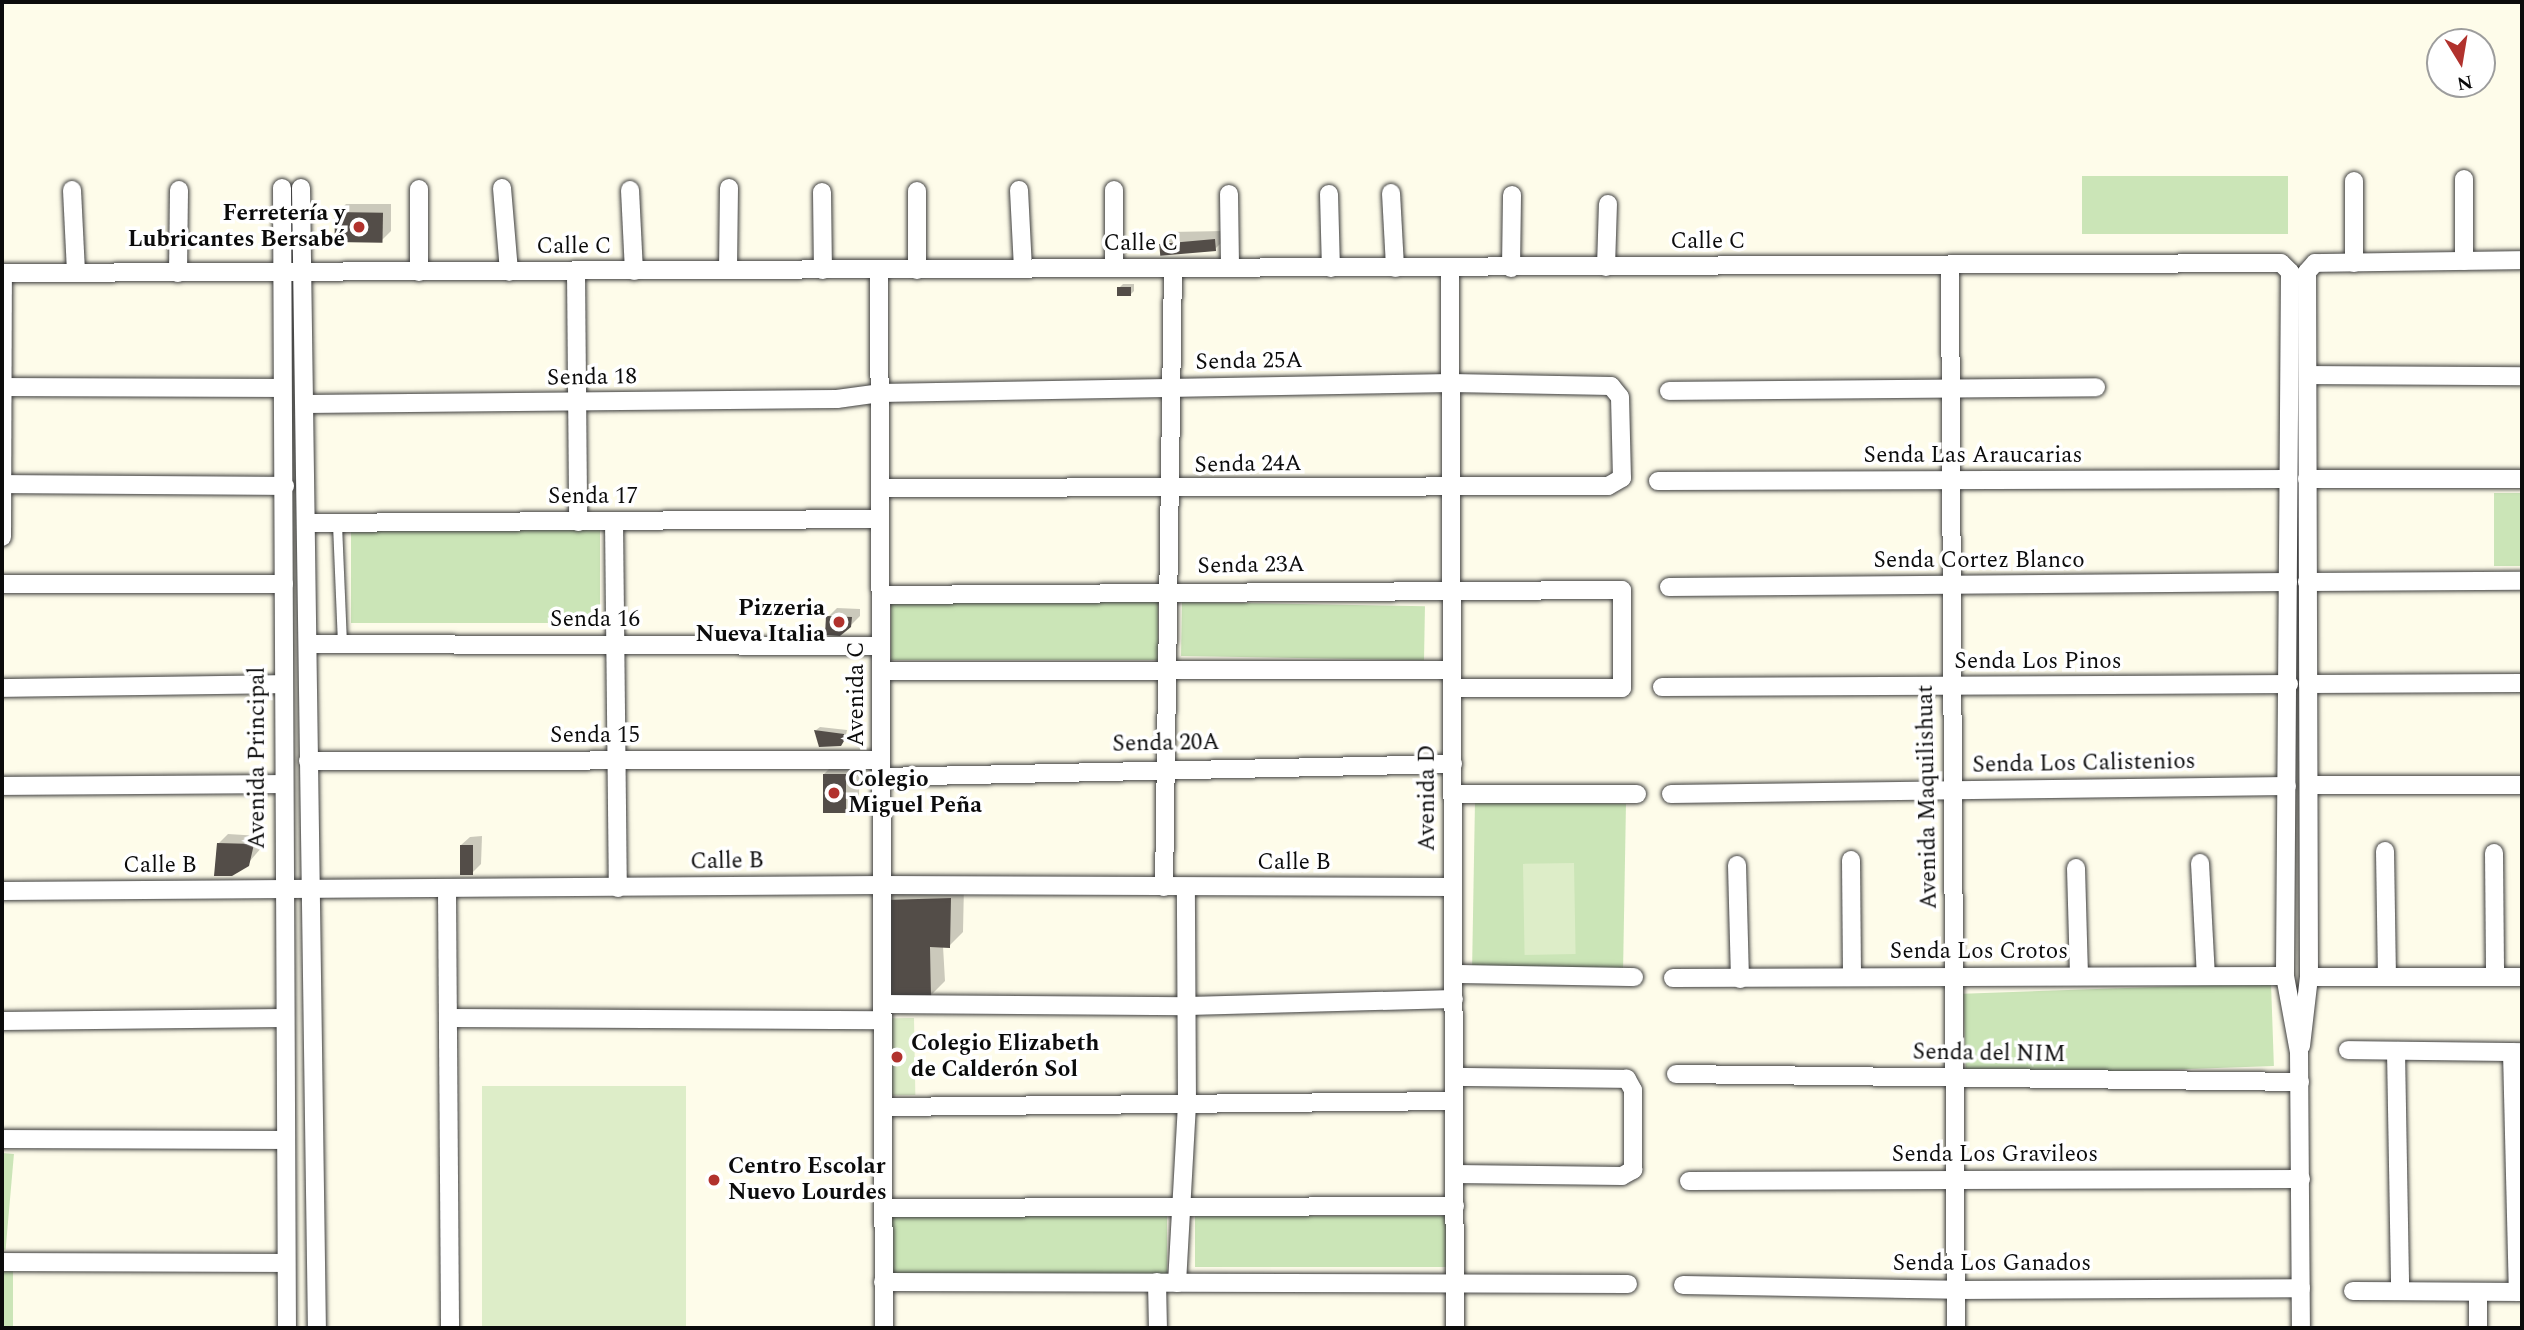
<!DOCTYPE html>
<meta charset="utf-8">
<style>
body{margin:0}
#map{position:relative;width:2524px;height:1330px;overflow:hidden;background:#fefcea;font-family:Spectral,serif}
div>[style]{position:absolute}
.green>*{inset:0;background:#cbe5b7;transform-origin:0 0}
.pitch>*{inset:0;background:#ddedc8;transform-origin:0 0}
.shadow>*{inset:0;background:#0003}
.building>*{inset:0;background:#534d48;transform-origin:0 0}
.roads{filter:drop-shadow(0 0 2px #3e3e3e) drop-shadow(0 0 2px #3e3e3e)}
.lane>*{height:9px;margin:-4.5px;padding:0 4.5px;transform-origin:4.5px;border-radius:4.5px;background:#fff}
.street>*{height:18px;margin:-9px;padding:0 9px;transform-origin:9px;border-radius:9px;background:#fff}
.dots>*{width:19px;height:19px;translate:-50% -50%;box-sizing:border-box;border:4px solid #fff;border-radius:50%}
span{translate:-50% -50%;white-space:nowrap;text-align:center;line-height:1.15;-webkit-text-stroke:7px #fff;paint-order:stroke}
.poi-label{font-size:23px;color:#0b0b0b;font-weight:700}
.right{translate:-100% -50%;text-align:right}
.left{translate:0 -50%;text-align:left}
.street-label{font-size:23px;color:#0b0b0b}
.frame{position:absolute;inset:0;border:4px solid #0b0b0b;pointer-events:none}
.north{position:absolute;left:2426px;top:28px;width:70px;height:70px;box-sizing:border-box;background:#fff;border:2px solid #9d9d9d;border-radius:50%;rotate:169deg;font-size:19px;font-weight:700;line-height:28px;text-align:center;color:#0b0b0b}
.north::after{content:'';display:block;margin:auto;width:24px;height:32px;background:#b1322d;clip-path:polygon(50% 0,100% 100%,50% 72%,0 100%)}
</style>
<div id="map">
<div class="green">
<div style="left:2082px;top:176px;width:206px;height:58px"></div>
<div style="left:2494px;top:493px;width:28px;height:73px"></div>
<div style="left:351px;top:529px;width:249px;height:94px"></div>
<div style="left:891px;top:601px;width:267px;height:59px"></div>
<div style="left:1182px;top:602px;width:243px;height:54px;rotate:1deg"></div>
<div style="left:1475px;top:801px;width:151px;height:167px;rotate:1deg"></div>
<div style="left:2271px;top:983px;width:83px;height:308px;rotate:88deg"></div>
<div style="left:2px;top:1153px;width:12px;height:96px;rotate:5deg"></div>
<div style="left:1167px;top:1210px;width:65px;height:277px;rotate:90deg"></div>
<div style="left:1448px;top:1216px;width:51px;height:253px;rotate:90deg"></div>
<div style="left:2px;top:1267px;width:11px;height:61px"></div>
</div>
<div class="pitch">
<div style="left:1574px;top:863px;width:91px;height:51px;rotate:89deg"></div>
<div style="left:914px;top:1018px;width:77px;height:34px;rotate:89deg"></div>
<div style="left:482px;top:1086px;width:204px;height:242px"></div>
</div>
<div class="shadow">
<div style="clip-path:polygon(346px 204px,391px 204px,391px 231px,382px 240px,337px 213px)"></div>
<div style="clip-path:polygon(1224px 231px,1224px 240px,1215px 249px,1161px 241px,1170px 232px)"></div>
<div style="clip-path:polygon(1123px 284px,1134px 284px,1134px 291px,1130px 295px,1119px 288px)"></div>
<div style="clip-path:polygon(837px 608px,860px 609px,860px 616px,850px 626px,828px 617px)"></div>
<div style="clip-path:polygon(820px 727px,847px 730px,845px 740px,840px 745px,816px 730px)"></div>
<div style="clip-path:polygon(838px 760px,860px 760px,859px 797px,846px 811px,824px 774px)"></div>
<div style="clip-path:polygon(228px 834px,262px 836px,262px 847px,249px 862px,219px 843px)"></div>
<div style="clip-path:polygon(482px 836px,481px 864px,472px 873px,461px 845px,470px 837px)"></div>
<div style="clip-path:polygon(964px 885px,963px 932px,949px 946px,943px 946px,945px 981px,931px 995px,887px 900px,901px 887px)"></div>
</div>
<div class="building">
<div style="left:335px;top:212px;width:48px;height:30px;rotate:1deg"></div>
<div style="left:1215px;top:239px;width:12px;height:56px;rotate:85deg"></div>
<div style="left:1117px;top:287px;width:14px;height:9px"></div>
<div style="clip-path:polygon(826px 616px,852px 617px,851px 627px,840px 636px,825px 635px)"></div>
<div style="clip-path:polygon(814px 730px,844px 734px,844px 741px,841px 746px,819px 747px)"></div>
<div style="left:823px;top:774px;width:23px;height:39px"></div>
<div style="clip-path:polygon(217px 843px,254px 844px,249px 866px,232px 876px,214px 876px)"></div>
<div style="left:460px;top:845px;width:13px;height:30px"></div>
<div style="clip-path:polygon(951px 898px,950px 948px,930px 947px,931px 997px,885px 996px,886px 900px)"></div>
</div>
<div class="roads">
<div class="lane">
<div style="left:337px;top:524px;width:120px;rotate:87.6deg"></div>
</div>
<div class="street">
<div style="left:2464px;top:179px;width:82px;rotate:90deg"></div>
<div style="left:282px;top:188px;width:1140px;rotate:89.75deg"></div>
<div style="left:301px;top:188px;width:1140px;rotate:89.2deg"></div>
<div style="left:502px;top:188px;width:84px;rotate:85.2deg"></div>
<div style="left:72px;top:190px;width:83px;rotate:87.2deg"></div>
<div style="left:630px;top:190px;width:81px;rotate:87.2deg"></div>
<div style="left:1019px;top:190px;width:79px;rotate:87.1deg"></div>
<div style="left:917px;top:191px;width:79px;rotate:90deg"></div>
<div style="left:822px;top:192px;width:78px;rotate:89.3deg"></div>
<div style="left:1391px;top:193px;width:75px;rotate:86.9deg"></div>
<div style="left:1229px;top:194px;width:74px;rotate:89.2deg"></div>
<div style="left:1329px;top:194px;width:74px;rotate:88.5deg"></div>
<div style="left:2354px;top:263px;width:82px;rotate:-90deg"></div>
<div style="left:1950px;top:265px;width:1063px;rotate:89.68deg"></div>
<div style="left:1450px;top:267px;width:1061px;rotate:89.73deg"></div>
<div style="left:1606px;top:267px;width:63px;rotate:-88.2deg"></div>
<div style="left:1114px;top:268px;width:78px;rotate:-90deg"></div>
<div style="left:1511px;top:268px;width:73px;rotate:-89.2deg"></div>
<div style="left:728px;top:270px;width:82px;rotate:-89.3deg"></div>
<div style="left:879px;top:270px;width:1058px;rotate:89.73deg"></div>
<div style="left:576px;top:271px;width:251px;rotate:89.5deg"></div>
<div style="left:419px;top:272px;width:83px;rotate:-90deg"></div>
<div style="left:2px;top:273px;width:2279px;rotate:-0.25deg"></div>
<div style="left:2281px;top:263px;width:13px;rotate:45deg"></div>
<div style="left:2290px;top:272px;width:704px;rotate:90.41deg"></div>
<div style="left:2285px;top:976px;width:77px;rotate:79.6deg"></div>
<div style="left:2299px;top:1052px;width:276px;rotate:89.6deg"></div>
<div style="left:178px;top:273px;width:83px;rotate:-89.3deg"></div>
<div style="left:2308px;top:375px;width:214px;rotate:0.3deg"></div>
<div style="left:2px;top:387px;width:280px;rotate:0.2deg"></div>
<div style="left:1669px;top:391px;width:427px;rotate:-0.5deg"></div>
<div style="left:305px;top:404px;width:532px;rotate:-0.54deg"></div>
<div style="left:837px;top:399px;width:43px;rotate:-7.9deg"></div>
<div style="left:880px;top:393px;width:571px;rotate:-1deg"></div>
<div style="left:1451px;top:383px;width:160px;rotate:1.1deg"></div>
<div style="left:1611px;top:386px;width:14px;rotate:51deg"></div>
<div style="left:1620px;top:397px;width:81px;rotate:88.6deg"></div>
<div style="left:1622px;top:478px;width:16px;rotate:150deg"></div>
<div style="left:1608px;top:486px;width:728px;rotate:179.84deg"></div>
<div style="left:2307px;top:479px;width:215px"></div>
<div style="left:1658px;top:481px;width:629px;rotate:-0.18deg"></div>
<div style="left:2px;top:484px;width:283px;rotate:0.4deg"></div>
<div style="left:614px;top:521px;width:367px;rotate:89.4deg"></div>
<div style="left:306px;top:523px;width:574px;rotate:-0.4deg"></div>
<div style="left:2px;top:537px;width:264px;rotate:-89.8deg"></div>
<div style="left:2307px;top:582px;width:215px;rotate:-0.3deg"></div>
<div style="left:2px;top:584px;width:282px"></div>
<div style="left:1669px;top:587px;width:619px;rotate:-0.46deg"></div>
<div style="left:881px;top:595px;width:741px;rotate:-0.39deg"></div>
<div style="left:1622px;top:590px;width:98px;rotate:90deg"></div>
<div style="left:1622px;top:688px;width:170px;rotate:180deg"></div>
<div style="left:308px;top:644px;width:573px;rotate:0.2deg"></div>
<div style="left:881px;top:671px;width:571px;rotate:-0.1deg"></div>
<div style="left:2308px;top:684px;width:214px;rotate:-0.3deg"></div>
<div style="left:1662px;top:687px;width:627px;rotate:-0.27deg"></div>
<div style="left:2px;top:688px;width:281px;rotate:-0.8deg"></div>
<div style="left:308px;top:761px;width:573px;rotate:-0.1deg"></div>
<div style="left:881px;top:777px;width:572px;rotate:-1.3deg"></div>
<div style="left:2309px;top:785px;width:213px"></div>
<div style="left:2px;top:786px;width:279px;rotate:-0.4deg"></div>
<div style="left:1453px;top:794px;width:184px"></div>
<div style="left:1671px;top:794px;width:616px;rotate:-0.74deg"></div>
<div style="left:2385px;top:851px;width:126px;rotate:89.1deg"></div>
<div style="left:2494px;top:853px;width:123px;rotate:89.5deg"></div>
<div style="left:1851px;top:860px;width:117px;rotate:89.5deg"></div>
<div style="left:2200px;top:863px;width:113px;rotate:87deg"></div>
<div style="left:1737px;top:865px;width:114px;rotate:88.5deg"></div>
<div style="left:2076px;top:868px;width:108px;rotate:88.4deg"></div>
<div style="left:1164px;top:887px;width:618px;rotate:-89.17deg"></div>
<div style="left:447px;top:890px;width:438px;rotate:89.6deg"></div>
<div style="left:2px;top:891px;width:880px;rotate:-0.39deg"></div>
<div style="left:882px;top:885px;width:571px;rotate:0.2deg"></div>
<div style="left:1454px;top:974px;width:180px;rotate:1deg"></div>
<div style="left:2309px;top:977px;width:213px"></div>
<div style="left:1673px;top:978px;width:612px;rotate:-0.19deg"></div>
<div style="left:882px;top:1004px;width:306px;rotate:0.4deg"></div>
<div style="left:1188px;top:1006px;width:266px;rotate:-1.5deg"></div>
<div style="left:448px;top:1018px;width:434px;rotate:0.3deg"></div>
<div style="left:2px;top:1021px;width:282px;rotate:-0.6deg"></div>
<div style="left:2301px;top:1046px;width:69px;rotate:-83.4deg"></div>
<div style="left:2309px;top:977px;width:705px;rotate:-90.16deg"></div>
<div style="left:2307px;top:272px;width:12px;rotate:-48deg"></div>
<div style="left:2315px;top:263px;width:207px;rotate:-0.8deg"></div>
<div style="left:2348px;top:1050px;width:174px;rotate:0.7deg"></div>
<div style="left:2396px;top:1051px;width:240px;rotate:89deg"></div>
<div style="left:2512px;top:1052px;width:240px;rotate:88.6deg"></div>
<div style="left:1676px;top:1074px;width:624px;rotate:0.73deg"></div>
<div style="left:883px;top:1107px;width:571px;rotate:-0.6deg"></div>
<div style="left:2px;top:1139px;width:283px;rotate:0.2deg"></div>
<div style="left:1455px;top:1174px;width:167px;rotate:0.7deg"></div>
<div style="left:1622px;top:1176px;width:13px;rotate:-29deg"></div>
<div style="left:1633px;top:1170px;width:80px;rotate:-90deg"></div>
<div style="left:1633px;top:1090px;width:13px;rotate:-119deg"></div>
<div style="left:1627px;top:1079px;width:172px;rotate:-179.3deg"></div>
<div style="left:1689px;top:1181px;width:612px;rotate:-0.19deg"></div>
<div style="left:883px;top:1208px;width:572px;rotate:-0.2deg"></div>
<div style="left:2px;top:1262px;width:284px;rotate:0.2deg"></div>
<div style="left:883px;top:1282px;width:745px;rotate:0.15deg"></div>
<div style="left:1157px;top:1282px;width:46px;rotate:88.8deg"></div>
<div style="left:1177px;top:1283px;width:178px;rotate:-86.8deg"></div>
<div style="left:1187px;top:1105px;width:218px;rotate:-90.3deg"></div>
<div style="left:1683px;top:1285px;width:273px;rotate:1deg"></div>
<div style="left:1956px;top:1290px;width:345px;rotate:-0.3deg"></div>
<div style="left:2353px;top:1291px;width:169px;rotate:0.3deg"></div>
<div style="left:2478px;top:1292px;width:36px;rotate:90deg"></div>
</div>
</div>
<div class="dots">
<div style="left:359px;top:227px;background:#b1322d"></div>
<div style="left:839px;top:622px;background:#b1322d"></div>
<div style="left:834px;top:793px;background:#b1322d"></div>
<div style="left:897px;top:1057px;background:#b1322d"></div>
<div style="left:714px;top:1180px;background:#b1322d"></div>
</div>
<div class="poi-label">
<span class="right" style="left:345px;top:227px">Ferretería y<br>Lubricantes Bersabé</span>
<span class="right" style="left:825px;top:622px">Pizzeria<br>Nueva Italia</span>
<span class="left" style="left:848px;top:793px">Colegio<br>Miguel Peña</span>
<span class="left" style="left:911px;top:1057px">Colegio Elizabeth<br>de Calderón Sol</span>
<span class="left" style="left:728px;top:1180px">Centro Escolar<br>Nuevo Lourdes</span>
</div>
<div class="street-label">
<span style="left:1708px;top:242px">Calle C</span>
<span style="left:1141px;top:244px">Calle C</span>
<span style="left:574px;top:247px">Calle C</span>
<span style="left:1249px;top:362px;rotate:-1deg">Senda 25A</span>
<span style="left:592px;top:378px;rotate:-1deg">Senda 18</span>
<span style="left:1973px;top:456px">Senda Las Araucarias</span>
<span style="left:1248px;top:465px;rotate:-1deg">Senda 24A</span>
<span style="left:593px;top:497px">Senda 17</span>
<span style="left:1979px;top:561px">Senda Cortez Blanco</span>
<span style="left:1251px;top:566px;rotate:-1deg">Senda 23A</span>
<span style="left:595px;top:620px">Senda 16</span>
<span style="left:2038px;top:662px">Senda Los Pinos</span>
<span style="left:857px;top:694px;rotate:-90deg">Avenida C</span>
<span style="left:595px;top:736px">Senda 15</span>
<span style="left:1166px;top:744px;rotate:-1deg">Senda 20A</span>
<span style="left:258px;top:758px;rotate:-90deg">Avenida Principal</span>
<span style="left:2084px;top:764px;rotate:-1deg">Senda Los Calistenios</span>
<span style="left:1928px;top:797px;rotate:-91deg">Avenida Maquilishuat</span>
<span style="left:1428px;top:798px;rotate:-90deg">Avenida D</span>
<span style="left:727px;top:862px;rotate:-1deg">Calle B</span>
<span style="left:1294px;top:863px">Calle B</span>
<span style="left:160px;top:866px">Calle B</span>
<span style="left:1979px;top:952px">Senda Los Crotos</span>
<span style="left:1989px;top:1054px;rotate:1deg">Senda del NIM</span>
<span style="left:1995px;top:1155px">Senda Los Gravileos</span>
<span style="left:1992px;top:1264px">Senda Los Ganados</span>
</div>
<div class="frame"></div>
<div class="north">N</div>
</div>
